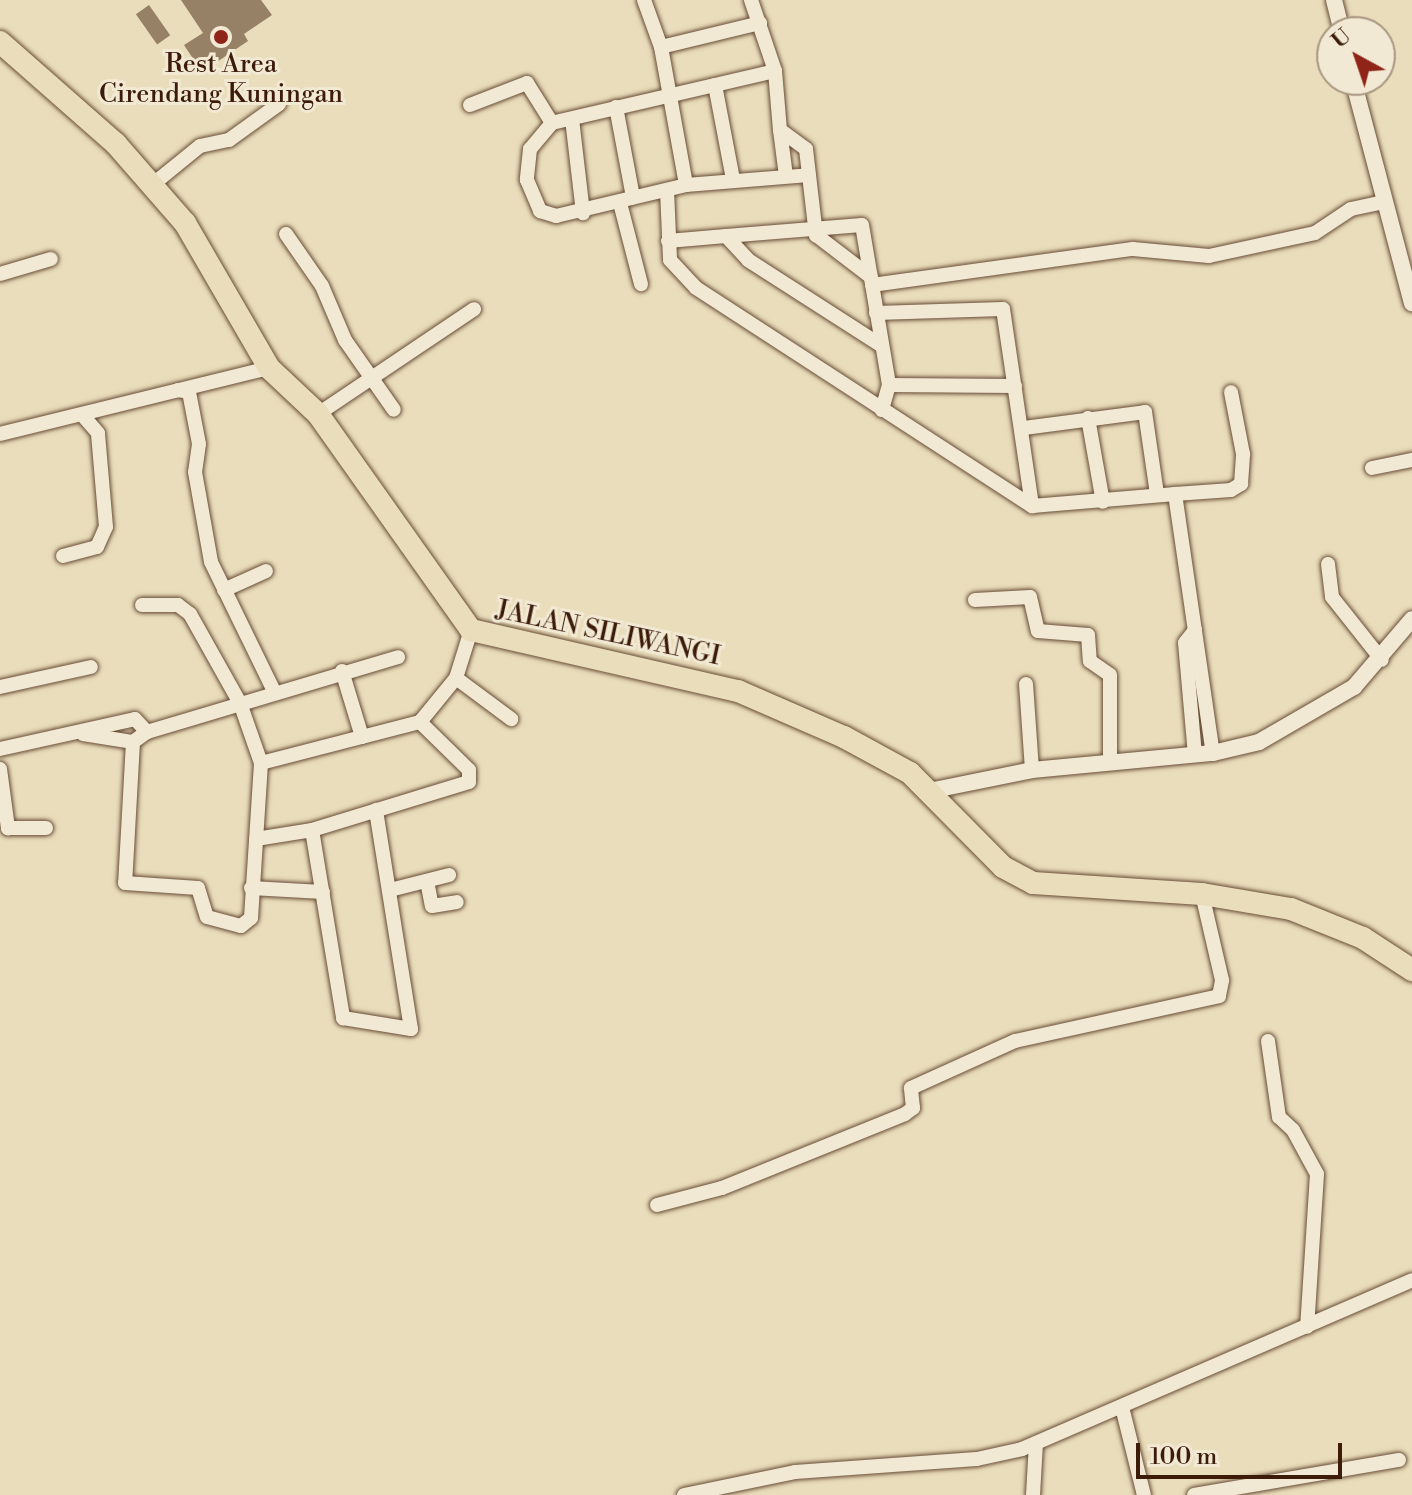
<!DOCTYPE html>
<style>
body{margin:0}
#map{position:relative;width:1412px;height:1495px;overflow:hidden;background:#eaddbb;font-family:"Libre Bodoni",serif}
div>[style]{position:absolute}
.building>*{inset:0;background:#968066;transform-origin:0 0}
.roads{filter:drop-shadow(0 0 2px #684c36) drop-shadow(0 0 2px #684c36)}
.minor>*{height:14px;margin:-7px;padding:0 7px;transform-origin:7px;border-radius:7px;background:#f1e9d3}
.tertiary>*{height:16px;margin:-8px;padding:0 8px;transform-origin:8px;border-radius:8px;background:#f1e9d3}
.primary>*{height:22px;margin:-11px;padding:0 11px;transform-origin:11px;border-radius:11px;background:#eaddbb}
.dots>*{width:22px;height:22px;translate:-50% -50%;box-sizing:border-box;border:4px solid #f1e9d3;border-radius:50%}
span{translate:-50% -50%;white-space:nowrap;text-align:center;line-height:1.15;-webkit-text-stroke:6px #f1e9d3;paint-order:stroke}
.poi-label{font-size:26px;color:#3c1b09}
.street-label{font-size:26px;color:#3c1b09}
.north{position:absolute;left:1316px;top:16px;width:80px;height:80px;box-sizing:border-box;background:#f1e9d3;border:2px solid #a99782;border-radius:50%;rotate:320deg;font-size:22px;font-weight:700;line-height:32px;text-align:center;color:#3c1b09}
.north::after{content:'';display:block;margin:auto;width:28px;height:36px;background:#8f2418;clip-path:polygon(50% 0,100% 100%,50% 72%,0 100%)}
.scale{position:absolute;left:1136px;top:1443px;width:206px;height:36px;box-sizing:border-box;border:4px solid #3c1b09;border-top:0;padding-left:10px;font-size:24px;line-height:28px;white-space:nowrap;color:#3c1b09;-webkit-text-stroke:6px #f1e9d3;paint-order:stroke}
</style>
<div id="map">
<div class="building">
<div style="clip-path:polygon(181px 0,261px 0,272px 15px,244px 34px,248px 41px,202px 72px,184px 45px,203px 33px)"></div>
<div style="left:149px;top:5px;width:37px;height:16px;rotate:55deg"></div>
</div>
<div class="roads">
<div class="minor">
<div style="left:644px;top:0;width:50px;rotate:70.1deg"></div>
<div style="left:661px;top:47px;width:140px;rotate:79.7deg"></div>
<div style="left:751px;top:0;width:75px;rotate:71.3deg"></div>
<div style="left:775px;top:71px;width:59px;rotate:85.2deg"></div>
<div style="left:780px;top:130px;width:32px;rotate:36deg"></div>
<div style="left:806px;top:149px;width:87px;rotate:83.4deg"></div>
<div style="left:816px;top:235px;width:69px;rotate:37.4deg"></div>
<div style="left:661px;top:47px;width:102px;rotate:-13.6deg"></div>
<div style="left:775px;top:71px;width:229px;rotate:166.9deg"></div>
<div style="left:552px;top:123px;width:34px;rotate:130deg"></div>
<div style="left:530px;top:149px;width:31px;rotate:96deg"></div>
<div style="left:527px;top:180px;width:34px;rotate:67deg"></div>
<div style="left:540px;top:211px;width:17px;rotate:17deg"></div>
<div style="left:556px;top:216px;width:134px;rotate:-13.4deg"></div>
<div style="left:686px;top:185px;width:123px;rotate:-4.6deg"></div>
<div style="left:715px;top:85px;width:96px;rotate:79.2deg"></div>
<div style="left:470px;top:105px;width:61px;rotate:-21.1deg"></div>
<div style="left:527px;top:83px;width:47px;rotate:58deg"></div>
<div style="left:616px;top:107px;width:92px;rotate:79.3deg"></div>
<div style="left:572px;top:119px;width:95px;rotate:83.3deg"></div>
<div style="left:780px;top:130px;width:46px;rotate:82.6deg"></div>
<div style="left:152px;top:185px;width:62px;rotate:-39.1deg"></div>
<div style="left:200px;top:146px;width:30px;rotate:-12deg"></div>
<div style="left:229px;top:140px;width:62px;rotate:-35.8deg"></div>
<div style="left:667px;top:190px;width:70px;rotate:87.5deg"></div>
<div style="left:670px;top:260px;width:38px;rotate:47deg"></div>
<div style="left:696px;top:288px;width:401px;rotate:33deg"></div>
<div style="left:1032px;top:506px;width:144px;rotate:-4.8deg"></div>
<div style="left:1175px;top:494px;width:262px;rotate:81.7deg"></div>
<div style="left:620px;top:203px;width:84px;rotate:75.5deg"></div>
<div style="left:286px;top:234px;width:63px;rotate:55.3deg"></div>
<div style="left:322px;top:286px;width:59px;rotate:66.9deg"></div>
<div style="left:345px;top:340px;width:85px;rotate:55deg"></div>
<div style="left:726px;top:236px;width:136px;rotate:-4.6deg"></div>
<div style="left:862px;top:225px;width:162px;rotate:80.4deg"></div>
<div style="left:889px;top:385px;width:26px;rotate:106deg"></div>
<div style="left:668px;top:241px;width:58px;rotate:-4.9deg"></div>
<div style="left:726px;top:236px;width:33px;rotate:47deg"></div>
<div style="left:748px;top:260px;width:159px;rotate:32.7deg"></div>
<div style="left:0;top:274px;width:53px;rotate:-16.4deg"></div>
<div style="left:872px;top:285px;width:263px;rotate:-7.9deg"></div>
<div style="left:1133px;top:249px;width:76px;rotate:5.3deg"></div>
<div style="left:1209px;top:256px;width:108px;rotate:-12.2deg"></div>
<div style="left:1315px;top:233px;width:43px;rotate:-33.7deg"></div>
<div style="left:1351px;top:209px;width:33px;rotate:-12deg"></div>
<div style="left:876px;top:313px;width:127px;rotate:-1.8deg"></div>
<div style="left:1003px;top:309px;width:199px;rotate:81.6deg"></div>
<div style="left:889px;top:385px;width:126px;rotate:0.5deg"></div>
<div style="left:178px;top:390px;width:11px;rotate:10deg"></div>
<div style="left:189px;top:392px;width:53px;rotate:79.1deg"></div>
<div style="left:199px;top:444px;width:28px;rotate:98deg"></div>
<div style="left:195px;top:472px;width:91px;rotate:79.9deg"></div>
<div style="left:211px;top:562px;width:146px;rotate:64deg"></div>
<div style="left:318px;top:414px;width:188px;rotate:-33.9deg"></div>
<div style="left:1088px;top:418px;width:85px;rotate:79.9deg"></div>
<div style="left:1024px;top:428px;width:122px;rotate:-7.5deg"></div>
<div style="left:1145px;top:412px;width:83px;rotate:81.7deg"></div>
<div style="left:0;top:434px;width:277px;rotate:-13.8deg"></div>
<div style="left:1372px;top:468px;width:41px;rotate:-11.3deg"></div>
<div style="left:1175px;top:494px;width:56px;rotate:-4.1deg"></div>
<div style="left:1231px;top:490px;width:12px;rotate:-31deg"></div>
<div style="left:1241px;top:484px;width:30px;rotate:-86deg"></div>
<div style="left:1243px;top:454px;width:63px;rotate:-101deg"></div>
<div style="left:63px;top:556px;width:35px;rotate:-15deg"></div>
<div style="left:97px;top:547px;width:22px;rotate:-66deg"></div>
<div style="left:106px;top:527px;width:94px;rotate:-94.9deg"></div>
<div style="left:98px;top:433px;width:23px;rotate:-131deg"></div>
<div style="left:1328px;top:564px;width:33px;rotate:83deg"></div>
<div style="left:1332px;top:597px;width:80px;rotate:51.6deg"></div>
<div style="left:224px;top:590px;width:46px;rotate:-24.3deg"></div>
<div style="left:975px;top:600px;width:55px;rotate:-3.1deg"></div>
<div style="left:1030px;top:597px;width:35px;rotate:77deg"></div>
<div style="left:1038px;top:631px;width:50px;rotate:4.6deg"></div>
<div style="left:1088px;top:635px;width:26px;rotate:86deg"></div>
<div style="left:1090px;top:661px;width:24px;rotate:35deg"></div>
<div style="left:1110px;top:675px;width:86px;rotate:90deg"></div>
<div style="left:142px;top:605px;width:36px"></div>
<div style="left:178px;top:605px;width:15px;rotate:37deg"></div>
<div style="left:190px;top:614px;width:102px;rotate:60.7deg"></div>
<div style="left:240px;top:703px;width:64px;rotate:70.7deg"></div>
<div style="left:1195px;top:630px;width:16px;rotate:128deg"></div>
<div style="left:1185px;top:643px;width:111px;rotate:84.9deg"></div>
<div style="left:342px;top:671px;width:69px;rotate:73.1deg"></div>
<div style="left:456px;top:678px;width:69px;rotate:36.7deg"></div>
<div style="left:1026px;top:684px;width:86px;rotate:86deg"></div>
<div style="left:0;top:687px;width:93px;rotate:-12.4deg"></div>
<div style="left:83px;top:734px;width:51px;rotate:9.1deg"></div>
<div style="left:133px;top:742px;width:17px;rotate:-36deg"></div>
<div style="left:147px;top:732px;width:262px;rotate:-16.6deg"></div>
<div style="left:133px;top:742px;width:141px;rotate:93.2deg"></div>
<div style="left:125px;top:883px;width:73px;rotate:3.9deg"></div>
<div style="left:198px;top:888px;width:30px;rotate:73deg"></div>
<div style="left:207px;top:917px;width:35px;rotate:15deg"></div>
<div style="left:241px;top:926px;width:13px;rotate:-39deg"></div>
<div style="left:251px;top:918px;width:155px;rotate:-86.3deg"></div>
<div style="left:261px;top:763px;width:164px;rotate:-14.5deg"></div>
<div style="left:420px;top:722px;width:57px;rotate:-50.7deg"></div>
<div style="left:456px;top:678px;width:50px;rotate:-72.6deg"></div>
<div style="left:0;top:749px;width:138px;rotate:-12.5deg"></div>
<div style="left:135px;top:719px;width:18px;rotate:47deg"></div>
<div style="left:0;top:769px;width:60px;rotate:82.3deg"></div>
<div style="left:8px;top:828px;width:38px"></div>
<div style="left:312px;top:830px;width:191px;rotate:80.6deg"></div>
<div style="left:343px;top:1018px;width:69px;rotate:9.2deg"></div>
<div style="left:411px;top:1029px;width:222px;rotate:-99.1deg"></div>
<div style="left:256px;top:839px;width:57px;rotate:-9.1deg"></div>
<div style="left:312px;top:830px;width:164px;rotate:-17deg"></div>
<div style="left:469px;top:782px;width:12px;rotate:-90deg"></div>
<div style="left:469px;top:770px;width:69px;rotate:-135.6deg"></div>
<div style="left:427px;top:881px;width:25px;rotate:79deg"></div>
<div style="left:432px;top:906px;width:25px;rotate:-9deg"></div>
<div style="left:251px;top:888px;width:72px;rotate:3.2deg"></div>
<div style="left:390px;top:890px;width:61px;rotate:-14.3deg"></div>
<div style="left:1268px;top:1041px;width:77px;rotate:81.8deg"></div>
<div style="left:1279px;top:1117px;width:19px;rotate:43deg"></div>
<div style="left:1293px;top:1130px;width:50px;rotate:61.4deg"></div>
<div style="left:1317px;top:1174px;width:153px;rotate:93.7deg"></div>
<div style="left:657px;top:1205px;width:67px;rotate:-14.7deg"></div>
<div style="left:722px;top:1188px;width:197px;rotate:-22deg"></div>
<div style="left:905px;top:1114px;width:10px;rotate:-37deg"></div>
<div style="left:913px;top:1108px;width:20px;rotate:-96deg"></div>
<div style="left:911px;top:1088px;width:114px;rotate:-24.3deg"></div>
<div style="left:1015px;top:1041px;width:209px;rotate:-12.4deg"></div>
<div style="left:1219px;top:996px;width:16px;rotate:-79deg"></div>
<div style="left:1222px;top:980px;width:88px;rotate:-103.1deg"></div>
<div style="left:1122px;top:1407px;width:91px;rotate:76deg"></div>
<div style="left:684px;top:1495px;width:113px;rotate:-11.7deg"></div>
<div style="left:795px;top:1472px;width:182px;rotate:-4.1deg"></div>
<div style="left:977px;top:1459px;width:46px;rotate:-12.5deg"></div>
<div style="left:1022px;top:1449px;width:425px;rotate:-23.4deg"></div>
<div style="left:1033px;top:1495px;width:52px;rotate:-86.7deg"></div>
<div style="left:1194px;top:1495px;width:208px;rotate:-9.7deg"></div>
</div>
<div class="tertiary">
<div style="left:1334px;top:0;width:33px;rotate:76deg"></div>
<div style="left:1353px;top:80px;width:231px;rotate:75.2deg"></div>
<div style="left:929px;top:791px;width:105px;rotate:-11.5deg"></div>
<div style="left:1032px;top:770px;width:182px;rotate:-5.4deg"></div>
<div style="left:1213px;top:753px;width:47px;rotate:-13.4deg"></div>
<div style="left:1259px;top:742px;width:110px;rotate:-30.1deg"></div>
<div style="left:1354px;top:687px;width:89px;rotate:-49.5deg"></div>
</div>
<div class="primary">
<div style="left:0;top:42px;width:154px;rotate:41.3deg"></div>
<div style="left:116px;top:144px;width:105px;rotate:48.9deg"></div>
<div style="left:185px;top:223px;width:168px;rotate:59.9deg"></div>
<div style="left:269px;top:368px;width:67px;rotate:43.2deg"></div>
<div style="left:318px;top:414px;width:265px;rotate:54.7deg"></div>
<div style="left:471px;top:630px;width:274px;rotate:12.9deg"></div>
<div style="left:738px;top:691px;width:116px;rotate:23.5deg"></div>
<div style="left:844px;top:737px;width:75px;rotate:28.6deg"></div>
<div style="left:910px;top:773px;width:132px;rotate:45.3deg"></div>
<div style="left:1003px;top:867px;width:34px;rotate:28deg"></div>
<div style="left:1033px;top:883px;width:169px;rotate:3.7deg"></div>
<div style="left:1202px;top:894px;width:90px;rotate:9.6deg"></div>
<div style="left:1291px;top:909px;width:78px;rotate:21.9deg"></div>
<div style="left:1363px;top:938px;width:59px;rotate:33.1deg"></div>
</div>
</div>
<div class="dots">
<div style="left:221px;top:37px;background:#8f2418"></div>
</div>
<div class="poi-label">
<span style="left:221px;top:80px">Rest Area<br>Cirendang Kuningan</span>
</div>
<div class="street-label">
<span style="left:608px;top:634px;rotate:12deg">JALAN SILIWANGI</span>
</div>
<div class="north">U</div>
<div class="scale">100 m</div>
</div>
